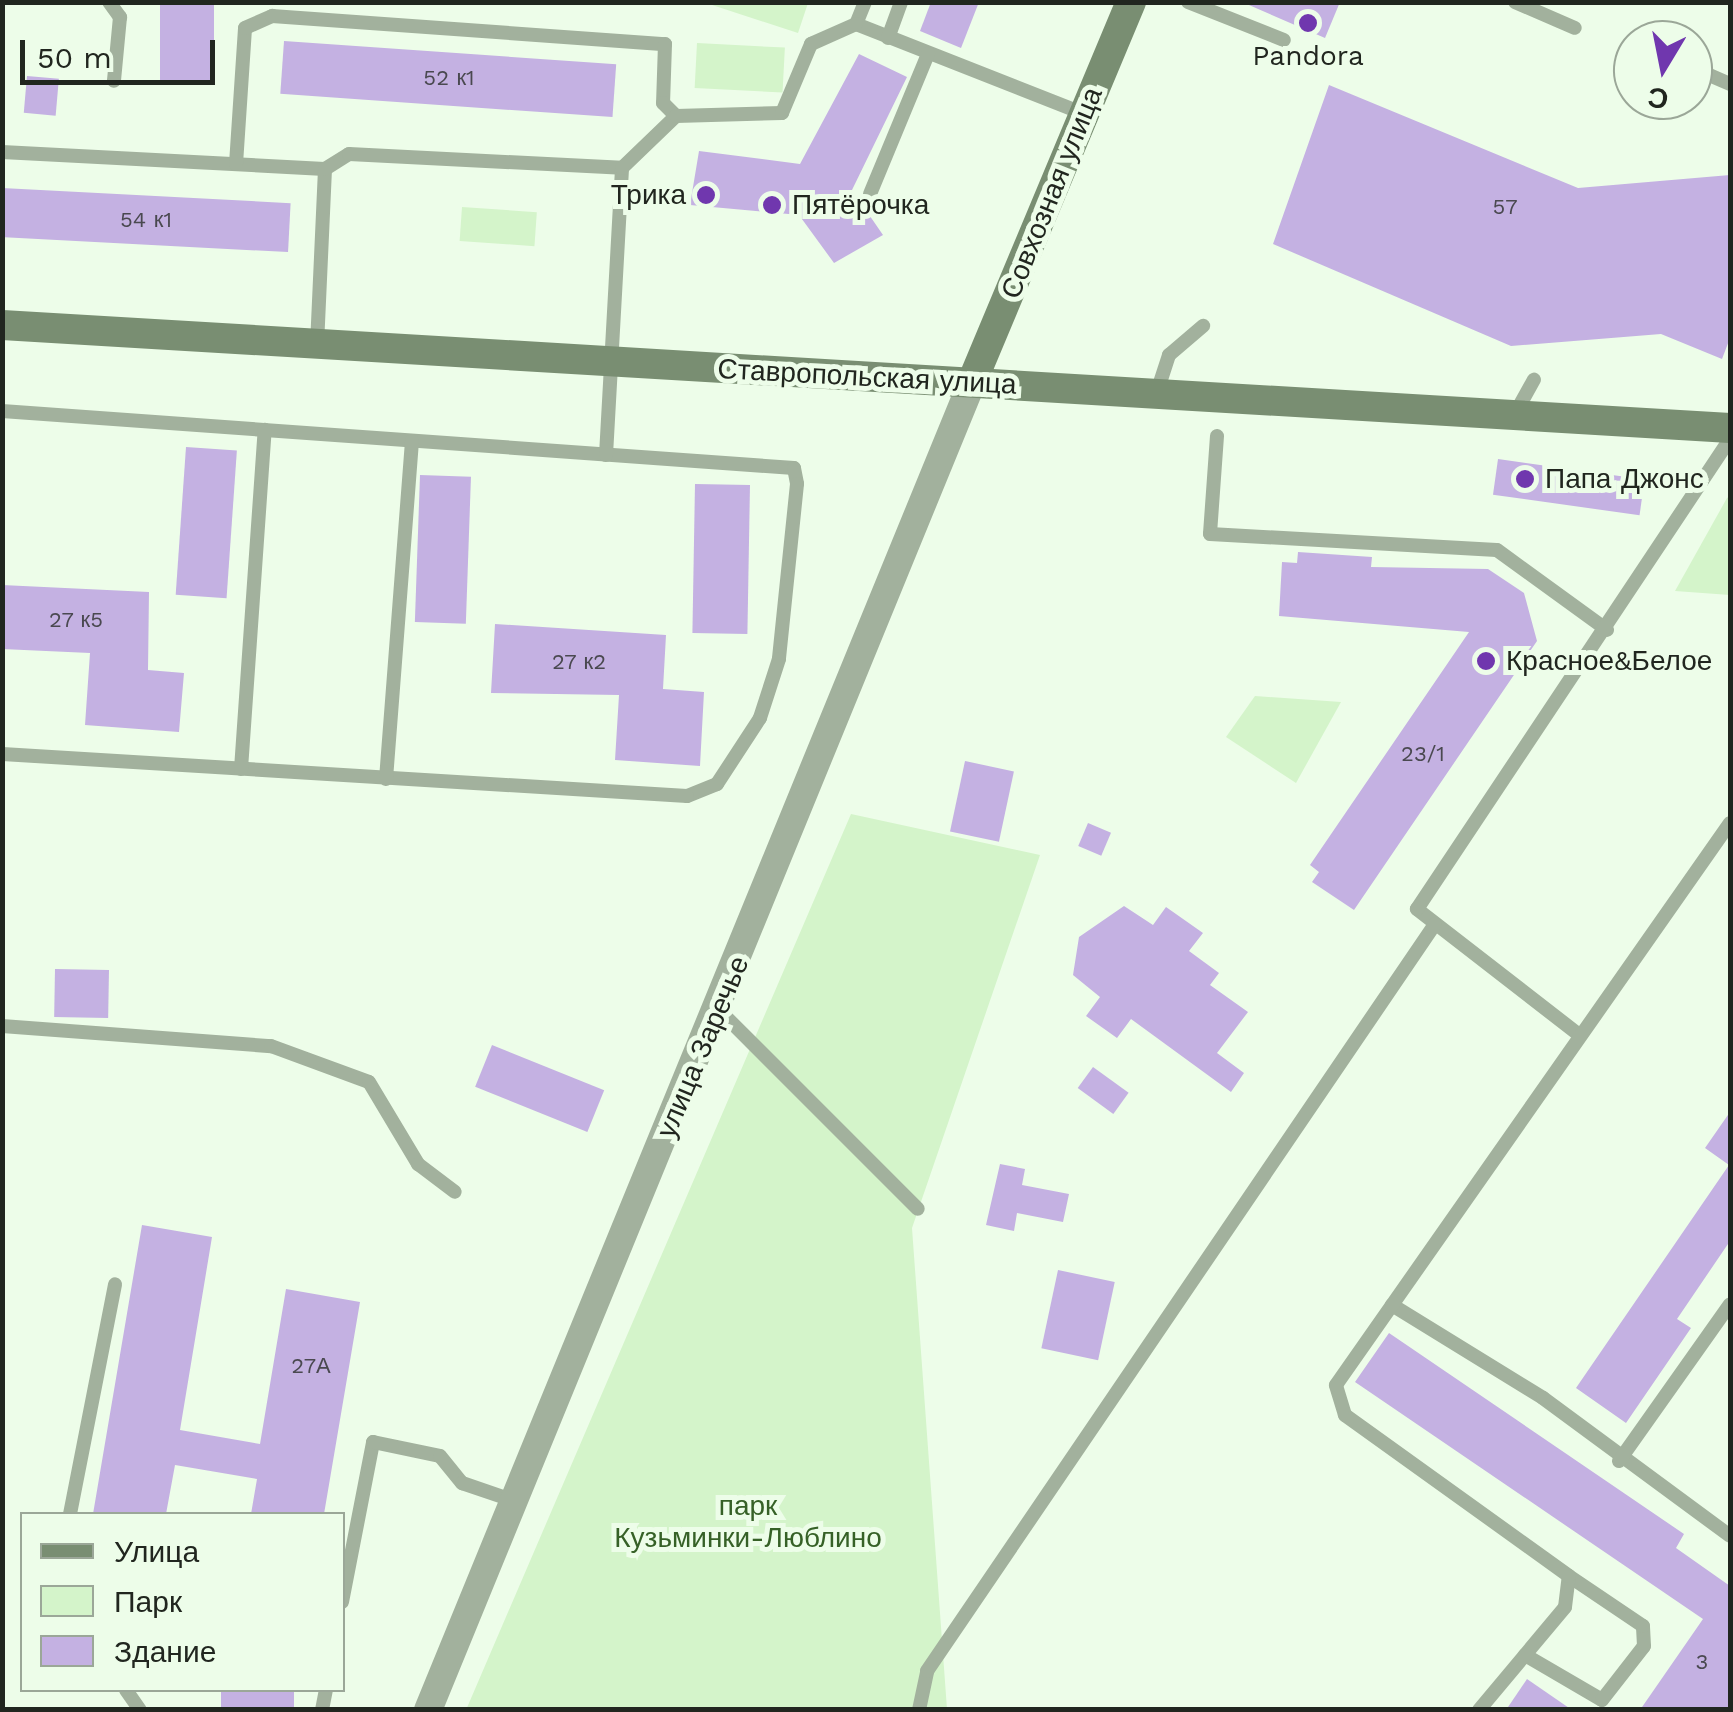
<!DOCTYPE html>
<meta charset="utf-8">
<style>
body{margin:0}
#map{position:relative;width:1733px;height:1712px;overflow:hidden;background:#edfde9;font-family:"Work Sans",sans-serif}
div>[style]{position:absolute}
.green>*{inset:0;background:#d4f4ca;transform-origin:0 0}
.building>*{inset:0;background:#c4b1e2;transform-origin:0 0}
.lane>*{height:14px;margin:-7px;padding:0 7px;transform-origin:7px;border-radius:7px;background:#a2b19d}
.street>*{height:28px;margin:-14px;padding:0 14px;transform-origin:14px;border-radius:14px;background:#a2b19d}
.secondary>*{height:30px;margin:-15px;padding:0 15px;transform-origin:15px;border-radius:15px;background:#798e72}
.dots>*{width:28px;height:28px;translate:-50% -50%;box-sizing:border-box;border:5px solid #edfde9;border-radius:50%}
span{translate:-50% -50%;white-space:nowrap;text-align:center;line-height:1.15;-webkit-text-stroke:10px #edfde9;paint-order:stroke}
.number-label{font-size:22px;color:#4a4950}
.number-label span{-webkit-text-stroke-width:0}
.poi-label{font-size:28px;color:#21261f}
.right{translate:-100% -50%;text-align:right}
.left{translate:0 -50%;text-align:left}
.street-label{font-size:28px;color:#21261f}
.park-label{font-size:28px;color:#366127}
.frame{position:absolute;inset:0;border:5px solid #21261f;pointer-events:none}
.legend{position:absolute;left:20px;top:1512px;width:325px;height:180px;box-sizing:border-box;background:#edfde9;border:2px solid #9ba798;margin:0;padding:12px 18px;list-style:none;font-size:30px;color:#21261f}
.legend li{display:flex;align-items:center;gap:20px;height:50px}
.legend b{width:50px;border:2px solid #9ba798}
.north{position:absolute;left:1613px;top:20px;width:100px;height:100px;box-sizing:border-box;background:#edfde9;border:2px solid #9ba798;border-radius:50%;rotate:190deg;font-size:28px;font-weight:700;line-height:40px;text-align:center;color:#21261f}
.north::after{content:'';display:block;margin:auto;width:35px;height:45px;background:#7037ae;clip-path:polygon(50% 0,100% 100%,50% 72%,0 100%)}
.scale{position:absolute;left:20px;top:40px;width:195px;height:45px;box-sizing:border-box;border:5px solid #21261f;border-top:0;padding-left:12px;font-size:30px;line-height:35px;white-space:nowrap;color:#21261f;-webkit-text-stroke:8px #edfde9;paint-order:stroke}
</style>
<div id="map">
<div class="green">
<div style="clip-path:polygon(706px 3px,808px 3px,798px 33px)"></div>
<div style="left:697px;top:43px;width:88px;height:45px;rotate:3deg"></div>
<div style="left:462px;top:207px;width:75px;height:34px;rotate:4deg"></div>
<div style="clip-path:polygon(1730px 496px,1730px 595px,1675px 591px,1727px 498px)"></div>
<div style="clip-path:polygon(1255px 696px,1341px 702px,1296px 783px,1226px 737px)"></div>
<div style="clip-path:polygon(851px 814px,1040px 855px,912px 1228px,947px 1709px,466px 1710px)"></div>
</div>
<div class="building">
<div style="left:160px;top:2px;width:54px;height:81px"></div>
<div style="clip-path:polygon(931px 2px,979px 2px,961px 48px,920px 31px)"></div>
<div style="clip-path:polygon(1242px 2px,1340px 2px,1325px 38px)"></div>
<div style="left:284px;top:41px;width:333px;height:53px;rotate:4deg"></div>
<div style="clip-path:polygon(859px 54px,907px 77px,852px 190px,883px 235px,834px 263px,799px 215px,690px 205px,699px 151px,800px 164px)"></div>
<div style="left:27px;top:76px;width:32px;height:37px;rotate:5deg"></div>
<div style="clip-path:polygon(1329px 85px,1578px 188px,1730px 175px,1730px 338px,1722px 359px,1661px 334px,1511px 346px,1273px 244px)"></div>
<div style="left:2px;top:188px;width:289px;height:49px;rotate:3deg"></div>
<div style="left:186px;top:447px;width:51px;height:148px;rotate:4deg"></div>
<div style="left:1498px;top:459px;width:148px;height:36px;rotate:8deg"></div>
<div style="left:420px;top:475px;width:51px;height:147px;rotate:2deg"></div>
<div style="left:695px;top:484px;width:55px;height:149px;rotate:1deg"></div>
<div style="clip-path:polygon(1298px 552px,1372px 557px,1371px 567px,1488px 569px,1524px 593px,1537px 641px,1354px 910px,1312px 882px,1319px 872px,1310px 865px,1469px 632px,1279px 616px,1282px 562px,1297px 563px)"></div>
<div style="clip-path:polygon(2px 585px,149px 592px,148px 670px,184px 673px,179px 732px,85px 725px,90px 653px,2px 649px)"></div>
<div style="clip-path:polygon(495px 624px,666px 635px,663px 689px,704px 692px,700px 766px,615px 760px,619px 695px,491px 693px)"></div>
<div style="left:965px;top:761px;width:50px;height:72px;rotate:12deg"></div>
<div style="left:1088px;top:823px;width:25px;height:25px;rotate:23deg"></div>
<div style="clip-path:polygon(1124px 906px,1153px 925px,1166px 907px,1203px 933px,1189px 951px,1219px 973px,1210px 985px,1248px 1012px,1217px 1053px,1244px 1073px,1231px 1092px,1131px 1019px,1117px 1038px,1086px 1016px,1100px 997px,1073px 975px,1079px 937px)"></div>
<div style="left:55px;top:969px;width:54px;height:48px;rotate:1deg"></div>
<div style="left:492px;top:1045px;width:121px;height:45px;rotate:22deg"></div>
<div style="left:1093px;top:1067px;width:44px;height:26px;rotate:36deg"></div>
<div style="clip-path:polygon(1730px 1112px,1730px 1241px,1677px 1319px,1691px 1328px,1626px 1423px,1576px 1388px,1729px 1165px,1705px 1148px)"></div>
<div style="clip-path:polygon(1000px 1164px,1025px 1169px,1022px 1185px,1069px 1194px,1063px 1222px,1017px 1213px,1014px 1231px,986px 1225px)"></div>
<div style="clip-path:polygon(142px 1225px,212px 1237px,180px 1430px,260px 1444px,286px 1289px,360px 1302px,324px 1514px,251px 1514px,257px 1479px,175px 1465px,166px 1514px,93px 1514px)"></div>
<div style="left:1058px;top:1270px;width:58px;height:80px;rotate:12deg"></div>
<div style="clip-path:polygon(1389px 1333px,1684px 1534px,1676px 1548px,1730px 1586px,1730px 1710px,1640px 1710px,1703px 1619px,1355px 1382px)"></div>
<div style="clip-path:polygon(1527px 1679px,1572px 1710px,1506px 1710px)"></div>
<div style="left:221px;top:1690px;width:73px;height:20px"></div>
</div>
<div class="lane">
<div style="left:109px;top:2px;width:19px;rotate:54deg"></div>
<div style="left:120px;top:17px;width:64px;rotate:95.4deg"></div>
<div style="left:865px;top:2px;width:24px;rotate:112deg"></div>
<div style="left:856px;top:24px;width:243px;rotate:21.5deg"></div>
<div style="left:1188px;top:2px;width:103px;rotate:21.6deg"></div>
<div style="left:1515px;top:2px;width:65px;rotate:23.4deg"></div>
<div style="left:888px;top:38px;width:38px;rotate:-70deg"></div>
<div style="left:1693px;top:68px;width:40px;rotate:23.4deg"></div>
<div style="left:2px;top:152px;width:323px;rotate:3deg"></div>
<div style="left:325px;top:169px;width:174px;rotate:92.6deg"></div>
<div style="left:236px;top:164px;width:136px;rotate:-86.2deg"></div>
<div style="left:245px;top:28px;width:30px;rotate:-24deg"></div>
<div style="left:272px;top:16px;width:394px;rotate:4.1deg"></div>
<div style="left:665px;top:44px;width:59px;rotate:91.9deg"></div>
<div style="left:663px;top:103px;width:18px;rotate:45deg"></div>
<div style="left:325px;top:169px;width:28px;rotate:-32deg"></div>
<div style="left:349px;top:154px;width:273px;rotate:2.9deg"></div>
<div style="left:870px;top:194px;width:152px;rotate:-67.5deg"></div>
<div style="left:1156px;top:395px;width:42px;rotate:-72deg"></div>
<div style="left:1169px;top:355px;width:45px;rotate:-40.5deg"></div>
<div style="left:2px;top:411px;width:794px;rotate:4.12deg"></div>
<div style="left:794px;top:468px;width:16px;rotate:79deg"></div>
<div style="left:797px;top:484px;width:176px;rotate:95.9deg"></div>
<div style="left:779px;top:659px;width:62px;rotate:107.9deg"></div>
<div style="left:760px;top:718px;width:79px;rotate:123.1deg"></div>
<div style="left:717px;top:784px;width:32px;rotate:158deg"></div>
<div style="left:687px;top:796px;width:686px;rotate:-176.49deg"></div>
<div style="left:1516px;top:412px;width:37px;rotate:-61deg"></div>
<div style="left:1217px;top:436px;width:98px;rotate:94.1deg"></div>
<div style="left:1210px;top:534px;width:287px;rotate:3.2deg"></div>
<div style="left:1497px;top:550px;width:136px;rotate:36deg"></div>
<div style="left:606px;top:455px;width:287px;rotate:-86.8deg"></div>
<div style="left:622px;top:168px;width:75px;rotate:-43.9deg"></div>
<div style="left:676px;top:116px;width:106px;rotate:-1.6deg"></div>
<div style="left:782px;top:113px;width:75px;rotate:-67.2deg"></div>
<div style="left:811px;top:44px;width:49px;rotate:-24deg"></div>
<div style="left:241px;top:769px;width:340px;rotate:-86deg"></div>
<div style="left:386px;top:779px;width:339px;rotate:-85.6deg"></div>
<div style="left:719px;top:1010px;width:281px;rotate:45deg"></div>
<div style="left:2px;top:1026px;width:270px;rotate:4.3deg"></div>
<div style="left:271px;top:1046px;width:104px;rotate:20.2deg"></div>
<div style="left:369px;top:1082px;width:96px;rotate:59.1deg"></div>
<div style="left:418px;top:1164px;width:46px;rotate:37.1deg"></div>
<div style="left:1578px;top:1034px;width:204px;rotate:-142.2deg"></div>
<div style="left:1417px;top:909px;width:565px;rotate:-56.34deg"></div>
<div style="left:1392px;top:1305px;width:177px;rotate:31.6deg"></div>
<div style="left:1543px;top:1398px;width:232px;rotate:36.4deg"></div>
<div style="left:1619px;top:1461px;width:192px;rotate:-54.7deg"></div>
<div style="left:70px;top:1514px;width:234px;rotate:-78.9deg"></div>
<div style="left:342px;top:1602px;width:163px;rotate:-79deg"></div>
<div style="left:373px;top:1442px;width:68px;rotate:11.8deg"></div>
<div style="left:440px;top:1456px;width:35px;rotate:51deg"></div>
<div style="left:462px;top:1483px;width:56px;rotate:18.8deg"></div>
<div style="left:1525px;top:1655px;width:89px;rotate:30.3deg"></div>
<div style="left:1602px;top:1700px;width:68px;rotate:-52.1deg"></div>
<div style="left:1644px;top:1646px;width:20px;rotate:-93deg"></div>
<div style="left:1643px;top:1626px;width:89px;rotate:-146deg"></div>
<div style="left:126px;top:1690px;width:24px;rotate:55deg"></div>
<div style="left:322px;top:1710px;width:20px;rotate:-79deg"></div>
<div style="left:919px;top:1710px;width:40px;rotate:-78deg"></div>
<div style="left:927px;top:1671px;width:903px;rotate:-55.78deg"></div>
<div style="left:1479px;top:1710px;width:134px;rotate:-50.1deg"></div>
<div style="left:1565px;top:1607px;width:31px;rotate:-83deg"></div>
<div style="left:1569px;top:1576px;width:276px;rotate:-144.3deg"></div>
<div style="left:1345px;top:1415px;width:31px;rotate:-107deg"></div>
<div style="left:1336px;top:1385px;width:686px;rotate:-54.97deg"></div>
</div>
<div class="street">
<div style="left:428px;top:1710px;width:1435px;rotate:-67.72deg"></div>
</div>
<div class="secondary">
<div style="left:2px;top:325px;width:1731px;rotate:3.41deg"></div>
<div style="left:972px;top:382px;width:412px;rotate:-67.3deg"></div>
</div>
<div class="dots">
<div style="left:1308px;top:23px;background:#7037ae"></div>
<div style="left:706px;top:195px;background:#7037ae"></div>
<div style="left:772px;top:205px;background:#7037ae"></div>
<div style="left:1525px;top:479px;background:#7037ae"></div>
<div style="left:1486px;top:661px;background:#7037ae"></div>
</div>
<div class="number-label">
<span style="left:449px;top:78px">52 к1</span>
<span style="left:1505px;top:207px">57</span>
<span style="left:146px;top:220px">54 к1</span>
<span style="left:76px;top:620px">27 к5</span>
<span style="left:579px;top:662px">27 к2</span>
<span style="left:1423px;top:754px">23/1</span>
<span style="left:311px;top:1366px">27А</span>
<span style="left:1702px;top:1662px">3</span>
</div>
<div class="poi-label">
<span style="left:1308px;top:56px">Pandora</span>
<span class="right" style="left:686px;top:195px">Трика</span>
<span class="left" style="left:792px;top:205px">Пятёрочка</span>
<span class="left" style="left:1545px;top:479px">Папа Джонс</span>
<span class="left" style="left:1506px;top:661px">Красное&amp;Белое</span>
</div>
<div class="street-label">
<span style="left:1052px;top:193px;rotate:-68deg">Совхозная улица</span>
<span style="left:867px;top:377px;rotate:3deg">Ставропольская улица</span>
<span style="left:703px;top:1047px;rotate:-67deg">улица Заречье</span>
</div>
<div class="park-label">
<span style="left:748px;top:1522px">парк<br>Кузьминки-Люблино</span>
</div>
<div class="frame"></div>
<ul class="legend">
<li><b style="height:12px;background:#798e72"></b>Улица</li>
<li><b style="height:28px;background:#d4f4ca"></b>Парк</li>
<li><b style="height:28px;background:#c4b1e2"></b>Здание</li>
</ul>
<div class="north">С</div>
<div class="scale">50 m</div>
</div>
